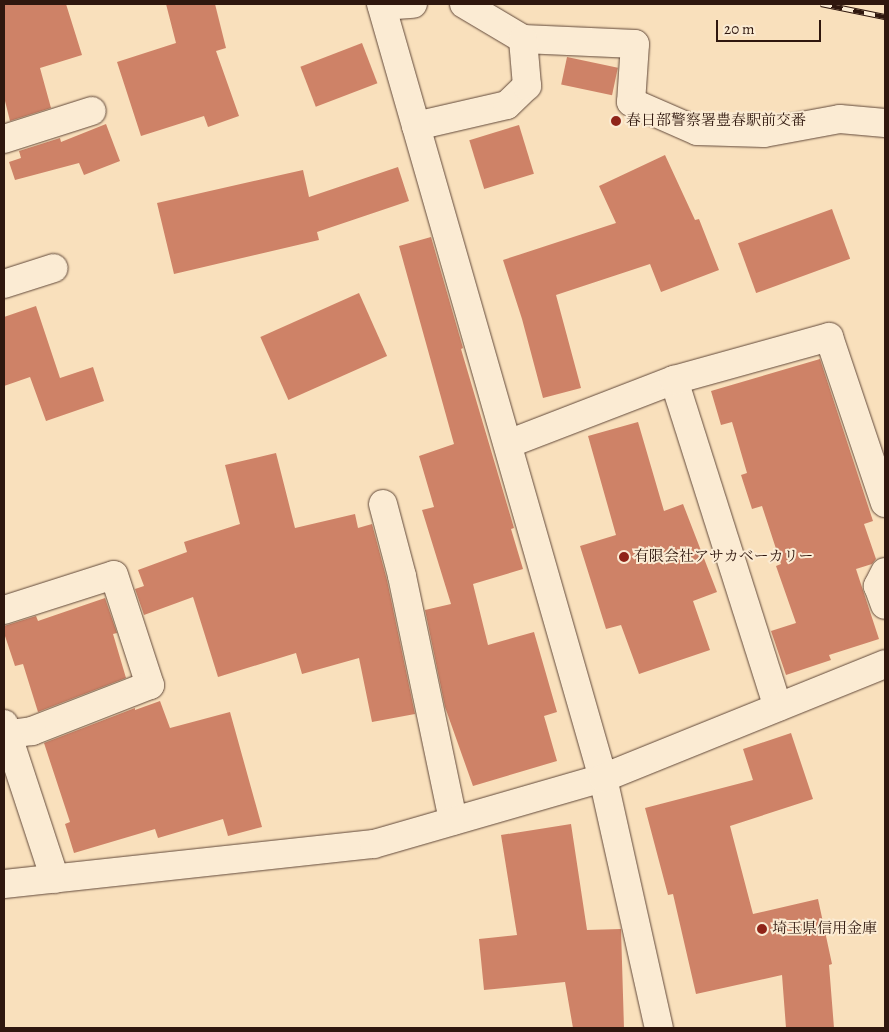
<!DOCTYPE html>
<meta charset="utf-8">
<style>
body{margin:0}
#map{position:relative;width:889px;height:1032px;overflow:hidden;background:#f9e0bc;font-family:Alegreya,"Noto Serif JP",serif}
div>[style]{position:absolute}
.building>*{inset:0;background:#ce8267;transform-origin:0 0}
.roads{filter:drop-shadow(0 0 1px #62493a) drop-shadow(0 0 1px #62493a)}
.street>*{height:28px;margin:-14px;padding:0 14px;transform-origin:14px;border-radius:14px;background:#fbebd3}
.secondary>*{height:28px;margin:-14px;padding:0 14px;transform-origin:14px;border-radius:14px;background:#fbebd3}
.rail>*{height:5.5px;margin-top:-2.75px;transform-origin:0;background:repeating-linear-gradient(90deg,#fbebd3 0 11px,#2f170e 0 22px);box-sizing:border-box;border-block:1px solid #2f170e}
.dots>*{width:14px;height:14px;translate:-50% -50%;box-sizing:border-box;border:2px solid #fbebd3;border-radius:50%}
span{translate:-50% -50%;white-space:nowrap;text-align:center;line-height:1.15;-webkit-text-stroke:4px #fbebd3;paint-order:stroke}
.poi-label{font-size:15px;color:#2f170e}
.left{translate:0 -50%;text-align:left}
.frame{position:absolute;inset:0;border:5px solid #2f170e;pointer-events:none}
.scale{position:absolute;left:716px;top:20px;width:105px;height:22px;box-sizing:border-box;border:2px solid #2f170e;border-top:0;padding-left:6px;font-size:15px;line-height:18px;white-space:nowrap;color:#2f170e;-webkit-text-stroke:4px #fbebd3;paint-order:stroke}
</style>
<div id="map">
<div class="building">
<div style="clip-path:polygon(4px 4px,66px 4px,82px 55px,40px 68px,51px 108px,10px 121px,4px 97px)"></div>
<div style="clip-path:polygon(166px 4px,215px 4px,226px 48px,216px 51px,239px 116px,208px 127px,204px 116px,141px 136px,117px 62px,176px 43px)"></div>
<div style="left:362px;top:43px;width:43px;height:66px;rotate:69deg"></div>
<div style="left:567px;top:57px;width:52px;height:28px;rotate:12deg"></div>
<div style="clip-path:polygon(106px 124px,120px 161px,84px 175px,79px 163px,15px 180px,9px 162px,21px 158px,19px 151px,60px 138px,61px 142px)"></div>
<div style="left:519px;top:125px;width:51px;height:52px;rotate:73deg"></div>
<div style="clip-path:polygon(665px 155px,695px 220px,699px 219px,719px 270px,661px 292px,650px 264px,556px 295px,581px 388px,543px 398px,522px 319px,503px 260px,616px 223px,599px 186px)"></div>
<div style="clip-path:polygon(398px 167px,409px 201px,317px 232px,319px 240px,174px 274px,157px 203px,303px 170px,309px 197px)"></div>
<div style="left:832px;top:209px;width:53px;height:100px;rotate:70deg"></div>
<div style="clip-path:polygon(431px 237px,463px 348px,461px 349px,514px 528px,511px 529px,523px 569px,473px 584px,488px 645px,534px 632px,557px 712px,544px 716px,557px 761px,473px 786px,445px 707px,425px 610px,451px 604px,422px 510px,434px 507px,419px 456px,454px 444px,399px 246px)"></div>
<div style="left:359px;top:293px;width:69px;height:108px;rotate:66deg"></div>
<div style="clip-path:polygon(36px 306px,60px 378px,93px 367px,104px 401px,46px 421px,30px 377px,4px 386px,4px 317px)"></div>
<div style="clip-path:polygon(820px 359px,873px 521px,864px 524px,876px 559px,872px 564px,856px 569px,879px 639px,829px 655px,831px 660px,786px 675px,771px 631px,796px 623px,776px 566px,781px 564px,762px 506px,752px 509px,741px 475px,747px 473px,732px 422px,721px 425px,711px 391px)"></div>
<div style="clip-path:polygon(638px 422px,664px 511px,683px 504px,717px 592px,693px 601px,710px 650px,639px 674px,621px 625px,606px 629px,580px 546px,616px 535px,588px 436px)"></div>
<div style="clip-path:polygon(276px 453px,295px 528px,355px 514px,358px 528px,372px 524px,387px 580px,415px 714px,372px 722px,359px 658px,302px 674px,296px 653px,218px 677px,193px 597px,144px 615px,135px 589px,144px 586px,138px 570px,187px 552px,184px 542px,240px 524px,225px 465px)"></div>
<div style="clip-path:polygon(105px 598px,117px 633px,113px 634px,126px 678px,38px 712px,23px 664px,15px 666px,4px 633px,4px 626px,36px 616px,38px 621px)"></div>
<div style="clip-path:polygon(160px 701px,170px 728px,230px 712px,262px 827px,228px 836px,223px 819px,158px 838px,155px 829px,74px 853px,65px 824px,70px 822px,44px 743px,135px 708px,135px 710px)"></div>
<div style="clip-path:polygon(791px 733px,813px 799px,730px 826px,753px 914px,818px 899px,832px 964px,829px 965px,834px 1028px,786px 1028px,782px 975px,696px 994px,673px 894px,668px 895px,645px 808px,753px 780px,743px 749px)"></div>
<div style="clip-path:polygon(571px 824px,587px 930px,621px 929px,624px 1028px,573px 1028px,565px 982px,484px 990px,479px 939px,517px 935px,501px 835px)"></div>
</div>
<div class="roads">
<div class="street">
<div style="left:464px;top:4px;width:69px;rotate:30.7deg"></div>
<div style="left:523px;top:39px;width:112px;rotate:2.6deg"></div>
<div style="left:635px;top:44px;width:58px;rotate:93.9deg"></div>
<div style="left:631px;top:102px;width:72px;rotate:23.7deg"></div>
<div style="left:697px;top:131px;width:67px;rotate:1.7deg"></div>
<div style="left:764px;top:133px;width:77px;rotate:-10.4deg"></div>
<div style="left:840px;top:119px;width:45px;rotate:5.1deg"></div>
<div style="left:382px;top:6px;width:31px;rotate:-4deg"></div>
<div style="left:416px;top:126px;width:93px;rotate:-13deg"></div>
<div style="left:507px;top:105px;width:28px;rotate:-44deg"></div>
<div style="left:527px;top:86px;width:47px;rotate:-94.9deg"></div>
<div style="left:4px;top:139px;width:92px;rotate:-17.7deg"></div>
<div style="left:4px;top:284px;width:52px;rotate:-17.7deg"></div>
<div style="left:674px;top:380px;width:343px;rotate:72.4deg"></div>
<div style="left:508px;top:444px;width:178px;rotate:-21.1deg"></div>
<div style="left:674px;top:380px;width:161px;rotate:-15.5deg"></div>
<div style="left:829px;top:337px;width:175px;rotate:71.4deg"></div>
<div style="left:383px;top:504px;width:74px;rotate:75.2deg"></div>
<div style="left:402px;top:576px;width:250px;rotate:78.2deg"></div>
<div style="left:885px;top:572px;width:16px;rotate:117deg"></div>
<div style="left:878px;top:586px;width:20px;rotate:70deg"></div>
<div style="left:4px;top:610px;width:115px;rotate:-17.7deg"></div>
<div style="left:114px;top:575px;width:116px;rotate:71.9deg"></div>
<div style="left:150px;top:685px;width:127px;rotate:158.7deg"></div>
<div style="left:32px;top:731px;width:28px;rotate:172deg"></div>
<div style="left:4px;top:724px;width:163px;rotate:71.8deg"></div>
</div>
<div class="secondary">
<div style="left:381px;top:4px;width:805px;rotate:74deg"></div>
<div style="left:603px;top:778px;width:256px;rotate:77.4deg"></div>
<div style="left:4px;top:884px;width:372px;rotate:-6.2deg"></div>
<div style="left:374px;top:844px;width:238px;rotate:-16.1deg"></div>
<div style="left:603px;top:778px;width:304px;rotate:-22deg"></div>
</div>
</div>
<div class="rail">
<div style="left:821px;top:4px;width:65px;rotate:11.5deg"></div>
</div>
<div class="dots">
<div style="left:616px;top:121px;background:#8f2418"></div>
<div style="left:624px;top:557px;background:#8f2418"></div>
<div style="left:762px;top:929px;background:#8f2418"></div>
</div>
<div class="poi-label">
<span class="left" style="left:626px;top:121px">春日部警察署豊春駅前交番</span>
<span class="left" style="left:634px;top:557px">有限会社アサカベーカリー</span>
<span class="left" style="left:772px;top:929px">埼玉県信用金庫</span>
</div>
<div class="frame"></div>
<div class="scale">20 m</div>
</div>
